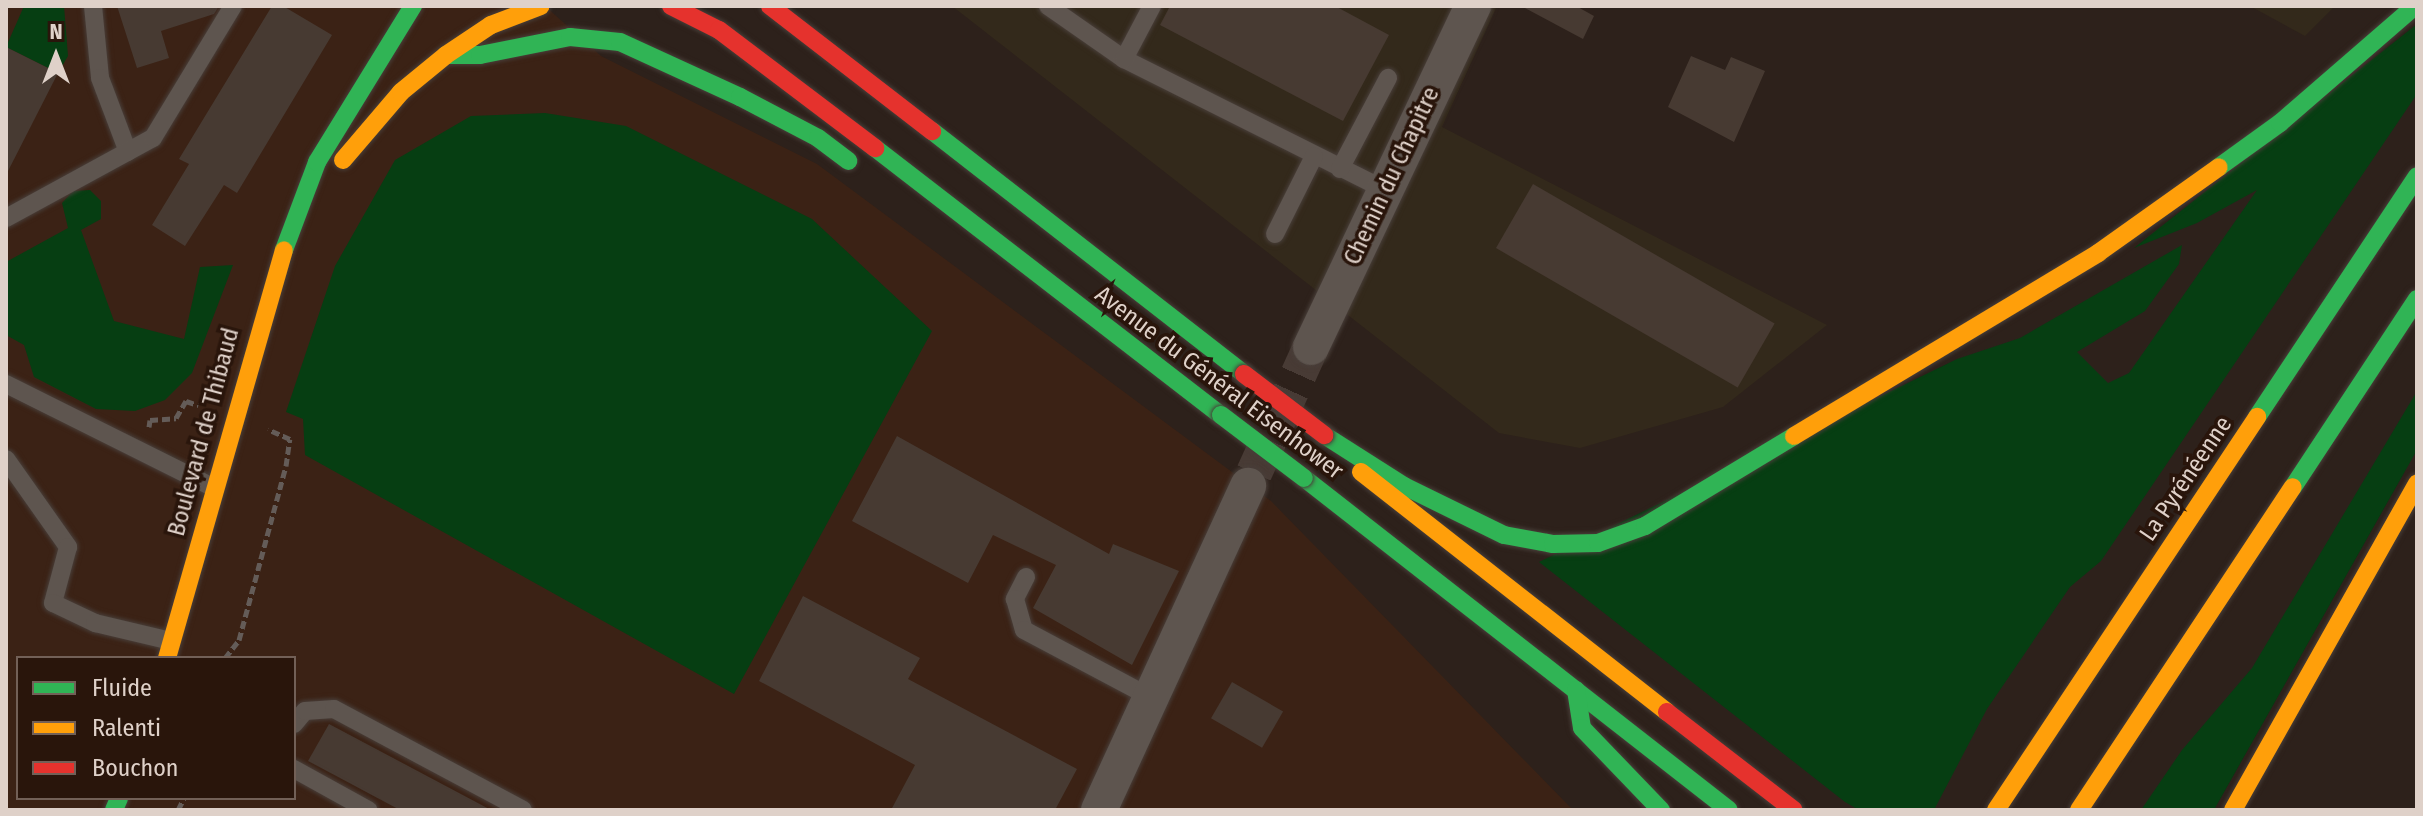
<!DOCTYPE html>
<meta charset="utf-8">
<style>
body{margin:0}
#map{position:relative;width:2423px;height:816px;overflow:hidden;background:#2d211b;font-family:"Fira Sans Condensed",sans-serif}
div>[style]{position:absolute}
.built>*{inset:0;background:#3b2215}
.industrial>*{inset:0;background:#33291b}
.green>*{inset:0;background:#063e12}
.building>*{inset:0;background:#473a32;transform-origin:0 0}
.street-tunnel>*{height:36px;margin-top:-18px;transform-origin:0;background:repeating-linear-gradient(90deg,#483b35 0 36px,transparent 0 54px)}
.path>*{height:5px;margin-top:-2.5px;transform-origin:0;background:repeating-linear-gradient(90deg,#645c58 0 8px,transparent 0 12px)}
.roads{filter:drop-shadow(0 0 2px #483e39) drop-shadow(0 0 2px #483e39)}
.lane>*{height:18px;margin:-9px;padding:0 9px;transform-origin:9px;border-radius:9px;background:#5e554f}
.street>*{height:36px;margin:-18px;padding:0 18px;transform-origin:18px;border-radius:18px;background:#5e554f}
.fast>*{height:18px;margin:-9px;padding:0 9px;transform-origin:9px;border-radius:9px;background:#30b455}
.slow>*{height:18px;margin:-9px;padding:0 9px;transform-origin:9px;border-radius:9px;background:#ff9f0a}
.jam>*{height:18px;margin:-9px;padding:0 9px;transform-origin:9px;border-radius:9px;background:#e5322d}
.bridges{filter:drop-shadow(0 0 2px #483e39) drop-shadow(0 0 2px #483e39)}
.fast-bridge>*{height:18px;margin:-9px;padding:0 9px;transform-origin:9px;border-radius:9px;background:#30b455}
.jam-bridge>*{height:18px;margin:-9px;padding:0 9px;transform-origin:9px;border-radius:9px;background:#e5322d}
span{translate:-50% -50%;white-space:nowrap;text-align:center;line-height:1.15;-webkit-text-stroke:7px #29150b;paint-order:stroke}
.street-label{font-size:24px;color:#dfd1c9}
.frame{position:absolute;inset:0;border:8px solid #dfd1c9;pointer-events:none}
.legend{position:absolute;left:16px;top:656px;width:280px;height:144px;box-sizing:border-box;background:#29150b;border:2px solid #726057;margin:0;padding:10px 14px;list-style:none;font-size:24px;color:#dfd1c9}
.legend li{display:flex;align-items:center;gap:16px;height:40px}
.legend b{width:40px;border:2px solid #726057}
.north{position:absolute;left:16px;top:16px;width:80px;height:80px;-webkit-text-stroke:6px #29150b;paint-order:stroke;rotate:0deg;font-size:22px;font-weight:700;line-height:32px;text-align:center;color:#dfd1c9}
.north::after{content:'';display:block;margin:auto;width:28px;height:36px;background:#dfd1c9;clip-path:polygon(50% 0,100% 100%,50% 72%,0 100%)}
</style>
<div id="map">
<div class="built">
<div style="clip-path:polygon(evenodd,6px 6px,545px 6px,601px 56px,817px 164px,1271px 501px,1573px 810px,6px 810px,6px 6px,18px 658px,294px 658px,294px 798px,18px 798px,18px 658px)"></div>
</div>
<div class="industrial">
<div style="clip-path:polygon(952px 6px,1497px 6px,1442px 127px,1827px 325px,1723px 407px,1580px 448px,1499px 433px)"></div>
<div style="clip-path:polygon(2250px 6px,2335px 6px,2305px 36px)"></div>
</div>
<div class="green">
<div style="clip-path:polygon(24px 6px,64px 6px,68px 56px,58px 73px,6px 47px)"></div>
<div style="clip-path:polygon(2417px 24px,2417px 94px,2101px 561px,2070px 587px,1987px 709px,1934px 810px,1859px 810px,1845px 802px,1539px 562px,1957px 359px,2020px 338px,2182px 245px,2179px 264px,2145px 311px,2077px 352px,2108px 383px,2129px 373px,2257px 190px,2197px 223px,2134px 248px)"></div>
<div style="clip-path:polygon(545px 113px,626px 126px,812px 219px,932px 331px,734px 694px,305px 455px,303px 419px,286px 412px,335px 266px,395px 160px,471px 116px)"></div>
<div style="clip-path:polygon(90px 190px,101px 201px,101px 219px,81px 230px,114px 321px,184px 339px,200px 267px,233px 265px,192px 373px,165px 400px,135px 411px,96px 409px,34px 377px,24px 345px,6px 335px,6px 262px,68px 228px,62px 203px,73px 191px)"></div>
<div style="clip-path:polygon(2417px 391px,2417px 450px,2214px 810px,2141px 810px,2182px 750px,2252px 668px)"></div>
</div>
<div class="building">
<div style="clip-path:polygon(117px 6px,219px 6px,214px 14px,161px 31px,169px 58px,137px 68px)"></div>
<div style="clip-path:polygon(272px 6px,283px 6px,332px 35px,237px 193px,224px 185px,185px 246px,152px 225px,189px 164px,179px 159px)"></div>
<div style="clip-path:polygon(1170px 6px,1335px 6px,1389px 35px,1343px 121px,1160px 25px)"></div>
<div style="clip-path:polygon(1521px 6px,1576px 6px,1594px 16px,1583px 39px)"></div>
<div style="clip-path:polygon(6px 47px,58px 73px,6px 175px)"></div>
<div style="clip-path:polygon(1691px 56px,1725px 70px,1731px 57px,1765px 71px,1734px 142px,1668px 107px)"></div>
<div style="left:1533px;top:184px;width:279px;height:74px;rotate:30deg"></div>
<div style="clip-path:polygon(897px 436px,1109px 554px,1113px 544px,1179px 571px,1132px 665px,1033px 608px,1056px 565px,993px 535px,968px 583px,852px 521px)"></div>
<div style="clip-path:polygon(803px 596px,920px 658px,908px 679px,1077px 769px,1055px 810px,891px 810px,915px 765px,759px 681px)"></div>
<div style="left:1232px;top:682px;width:59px;height:42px;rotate:30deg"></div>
<div style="clip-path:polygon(329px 724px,491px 810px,400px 810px,308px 761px)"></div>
</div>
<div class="street-tunnel">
<div style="left:1254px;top:473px;width:138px;rotate:-65.7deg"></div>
</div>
<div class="path">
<div style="left:149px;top:427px;width:7px;rotate:-82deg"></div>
<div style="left:150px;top:420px;width:26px;rotate:-4deg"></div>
<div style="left:176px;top:418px;width:20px;rotate:-60deg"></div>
<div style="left:186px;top:401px;width:13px;rotate:18deg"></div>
<div style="left:225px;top:658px;width:23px;rotate:-52deg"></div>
<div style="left:239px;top:640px;width:180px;rotate:-74.9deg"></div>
<div style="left:286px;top:466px;width:27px;rotate:-82deg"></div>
<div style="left:290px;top:439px;width:24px;rotate:-156deg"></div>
<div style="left:178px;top:810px;width:13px;rotate:-63deg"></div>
</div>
<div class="roads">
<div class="lane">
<div style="left:93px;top:6px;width:72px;rotate:84.4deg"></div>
<div style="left:100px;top:78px;width:79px;rotate:69.3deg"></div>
<div style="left:1048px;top:6px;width:93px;rotate:34.9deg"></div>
<div style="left:1124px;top:59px;width:293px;rotate:26.6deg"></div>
<div style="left:1124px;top:59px;width:60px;rotate:-62.2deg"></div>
<div style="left:1340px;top:169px;width:103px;rotate:-62.2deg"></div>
<div style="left:6px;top:218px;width:167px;rotate:-28.6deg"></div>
<div style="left:153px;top:138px;width:154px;rotate:-58.8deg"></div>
<div style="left:1275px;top:234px;width:87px;rotate:-63.4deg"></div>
<div style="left:6px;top:384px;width:231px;rotate:26.5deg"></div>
<div style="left:6px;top:459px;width:108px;rotate:54.8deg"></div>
<div style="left:68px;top:547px;width:58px;rotate:105deg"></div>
<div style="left:53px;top:603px;width:47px;rotate:25.5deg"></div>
<div style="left:95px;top:623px;width:78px;rotate:13.3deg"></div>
<div style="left:1026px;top:577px;width:25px;rotate:117deg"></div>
<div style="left:1015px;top:599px;width:32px;rotate:74deg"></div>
<div style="left:1024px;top:630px;width:143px;rotate:28deg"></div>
<div style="left:294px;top:724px;width:17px;rotate:-50deg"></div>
<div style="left:305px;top:711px;width:29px;rotate:-4deg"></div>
<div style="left:334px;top:709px;width:214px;rotate:28.1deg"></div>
<div style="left:294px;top:769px;width:85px;rotate:29deg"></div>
</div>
<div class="street">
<div style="left:1311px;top:347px;width:378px;rotate:-64.6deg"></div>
<div style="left:1099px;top:810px;width:357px;rotate:-65.3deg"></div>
</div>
<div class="fast">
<div style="left:446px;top:55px;width:34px"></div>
<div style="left:480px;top:55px;width:92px;rotate:-11.3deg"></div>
<div style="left:570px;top:37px;width:50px;rotate:5.7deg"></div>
<div style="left:620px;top:42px;width:132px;rotate:24.6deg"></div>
<div style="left:740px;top:97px;width:88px;rotate:27.7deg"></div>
<div style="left:818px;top:138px;width:38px;rotate:37deg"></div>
<div style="left:932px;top:131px;width:395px;rotate:37.9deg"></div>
<div style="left:875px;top:148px;width:437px;rotate:37.7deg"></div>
<div style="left:2219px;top:167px;width:75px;rotate:-35.8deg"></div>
<div style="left:2280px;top:123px;width:179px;rotate:-40.9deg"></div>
<div style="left:284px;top:250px;width:94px;rotate:-69.4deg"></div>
<div style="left:317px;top:162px;width:183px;rotate:-58.4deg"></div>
<div style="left:2257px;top:417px;width:289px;rotate:-56.4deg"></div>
<div style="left:1324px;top:435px;width:95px;rotate:32.5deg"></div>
<div style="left:1404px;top:486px;width:111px;rotate:26.1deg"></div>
<div style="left:1504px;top:535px;width:50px;rotate:10.4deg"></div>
<div style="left:1553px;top:544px;width:45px;rotate:-1.3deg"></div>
<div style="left:1598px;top:543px;width:50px;rotate:-19.9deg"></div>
<div style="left:1645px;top:526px;width:174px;rotate:-31.1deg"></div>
<div style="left:1304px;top:478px;width:539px;rotate:38deg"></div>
<div style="left:2293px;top:487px;width:225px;rotate:-56.6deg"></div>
<div style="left:1576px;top:690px;width:38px;rotate:81deg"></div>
<div style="left:1582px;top:728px;width:114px;rotate:46.1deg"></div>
<div style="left:114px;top:810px;width:13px;rotate:-67deg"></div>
</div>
<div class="slow">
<div style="left:343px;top:160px;width:89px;rotate:-49.5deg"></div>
<div style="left:401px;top:92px;width:58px;rotate:-39.4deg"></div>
<div style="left:446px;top:55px;width:54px;rotate:-33.7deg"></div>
<div style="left:491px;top:25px;width:53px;rotate:-20.8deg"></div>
<div style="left:1794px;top:436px;width:355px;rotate:-31deg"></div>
<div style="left:2098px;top:253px;width:148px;rotate:-35.4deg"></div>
<div style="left:1361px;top:472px;width:389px;rotate:38.1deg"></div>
<div style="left:167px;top:658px;width:424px;rotate:-74deg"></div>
<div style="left:1996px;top:810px;width:472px;rotate:-56.4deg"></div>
<div style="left:2079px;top:810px;width:387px;rotate:-56.5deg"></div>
<div style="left:2233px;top:810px;width:375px;rotate:-60.6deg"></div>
</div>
<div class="jam">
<div style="left:671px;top:6px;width:54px;rotate:26.6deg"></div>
<div style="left:719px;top:30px;width:196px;rotate:37.1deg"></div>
<div style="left:770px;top:6px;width:205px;rotate:37.7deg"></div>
<div style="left:1667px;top:712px;width:160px;rotate:37.7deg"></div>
</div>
</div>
<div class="bridges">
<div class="fast-bridge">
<div style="left:1221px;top:415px;width:104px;rotate:37.2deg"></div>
</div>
<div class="jam-bridge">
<div style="left:1244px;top:374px;width:101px;rotate:37.3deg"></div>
</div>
</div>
<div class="street-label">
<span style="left:1392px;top:176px;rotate:-65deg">Chemin du Chapitre</span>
<span style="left:1219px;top:383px;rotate:37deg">Avenue du Général Eisenhower</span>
<span style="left:204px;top:432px;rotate:-75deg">Boulevard de Thibaud</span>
<span style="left:2186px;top:479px;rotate:-56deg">La Pyrénéenne</span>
</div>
<div class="frame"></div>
<ul class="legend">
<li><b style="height:10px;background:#30b455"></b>Fluide</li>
<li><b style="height:10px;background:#ff9f0a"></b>Ralenti</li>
<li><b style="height:10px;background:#e5322d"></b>Bouchon</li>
</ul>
<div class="north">N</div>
</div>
